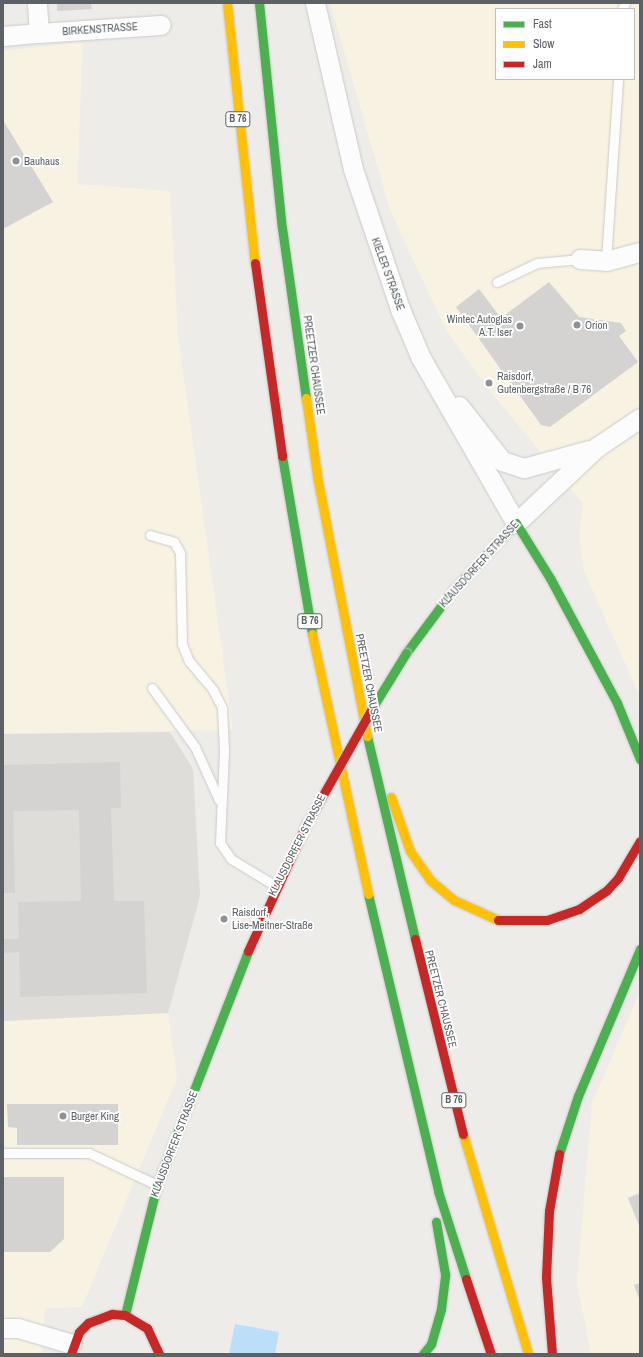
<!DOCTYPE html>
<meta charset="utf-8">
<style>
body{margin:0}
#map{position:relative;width:643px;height:1357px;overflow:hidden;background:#edece8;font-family:"Archivo Narrow",sans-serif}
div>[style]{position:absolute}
.commercial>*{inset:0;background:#f7f2e1}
.industrial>*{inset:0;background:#deddd9}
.water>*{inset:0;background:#bbdff8}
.building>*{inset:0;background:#d4d3d1}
.roads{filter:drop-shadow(0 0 1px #cacaca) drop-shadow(0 0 1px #cacaca)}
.lane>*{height:9px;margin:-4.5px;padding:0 4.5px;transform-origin:4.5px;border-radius:4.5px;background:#fcfcfc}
.street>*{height:19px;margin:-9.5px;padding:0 9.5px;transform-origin:9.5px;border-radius:9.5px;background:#fcfcfc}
.fast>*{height:9px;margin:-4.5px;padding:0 4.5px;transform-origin:4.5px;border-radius:4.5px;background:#4caf50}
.slow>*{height:9px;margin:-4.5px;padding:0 4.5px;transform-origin:4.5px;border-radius:4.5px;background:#ffc107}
.jam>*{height:9px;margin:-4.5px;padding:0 4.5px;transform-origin:4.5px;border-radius:4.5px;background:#c62828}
.bridges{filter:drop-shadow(0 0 1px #c9c9c8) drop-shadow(0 0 1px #c9c9c8)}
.fast-bridge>*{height:9px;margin:-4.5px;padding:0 4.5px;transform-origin:4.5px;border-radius:4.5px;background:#4caf50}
.jam-bridge>*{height:9px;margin:-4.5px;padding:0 4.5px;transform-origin:4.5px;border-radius:4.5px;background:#c62828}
.dots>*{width:11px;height:11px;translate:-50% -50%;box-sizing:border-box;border:2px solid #fff;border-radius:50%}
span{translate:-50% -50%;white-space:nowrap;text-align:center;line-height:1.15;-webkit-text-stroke:3.5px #fff;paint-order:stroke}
.shield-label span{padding:1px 3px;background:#fff;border:1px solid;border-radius:3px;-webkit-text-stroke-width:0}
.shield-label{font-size:10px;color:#5c6166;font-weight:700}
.street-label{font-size:11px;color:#5c6166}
.poi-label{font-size:11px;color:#5c6166}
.left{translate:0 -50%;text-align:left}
.right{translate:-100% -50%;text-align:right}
.frame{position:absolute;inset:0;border:4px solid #5c6166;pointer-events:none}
.legend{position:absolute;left:495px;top:8px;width:140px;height:72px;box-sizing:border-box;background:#fff;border:1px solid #bec0c2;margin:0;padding:5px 7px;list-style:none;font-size:12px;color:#5c6166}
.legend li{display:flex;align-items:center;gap:8px;height:20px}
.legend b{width:20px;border:1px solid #bec0c2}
</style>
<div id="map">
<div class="commercial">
<div style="clip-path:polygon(evenodd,330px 3px,640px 3px,640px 697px,584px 571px,579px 536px,583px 504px,490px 391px,446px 330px,390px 210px,330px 3px,496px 9px,634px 9px,634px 79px,496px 79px,496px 9px)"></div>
<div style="clip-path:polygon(83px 42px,77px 184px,170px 191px,178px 335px,233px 730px,3px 734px,3px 51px)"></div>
<div style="clip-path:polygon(640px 991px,640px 1354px,591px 1354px,577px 1283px,592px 1103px)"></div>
<div style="clip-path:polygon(168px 1013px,177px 1078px,82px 1307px,45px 1308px,42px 1354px,3px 1354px,3px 1021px)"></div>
</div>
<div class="industrial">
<div style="clip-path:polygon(170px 732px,193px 769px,200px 896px,168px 1013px,3px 1021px,3px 734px)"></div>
</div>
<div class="water">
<div style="clip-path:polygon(235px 1324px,279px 1332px,275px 1354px,229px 1354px)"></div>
</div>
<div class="building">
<div style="clip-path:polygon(57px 3px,91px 3px,92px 9px,57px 11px)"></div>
<div style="clip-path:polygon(3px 120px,53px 202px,3px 229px)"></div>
<div style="clip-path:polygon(549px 282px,579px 317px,621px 323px,626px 331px,619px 336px,638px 362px,550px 427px,541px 425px,456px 307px,479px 289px,501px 318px)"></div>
<div style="clip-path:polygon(120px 762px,121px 808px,111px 808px,114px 901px,144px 901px,147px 993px,20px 997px,19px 952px,3px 953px,3px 939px,19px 939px,18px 902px,81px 901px,79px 810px,13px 811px,15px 893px,3px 893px,3px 765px)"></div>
<div style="clip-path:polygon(7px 1104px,118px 1104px,118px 1145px,17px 1145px,17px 1128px,8px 1127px)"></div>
<div style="clip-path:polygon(3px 1177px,64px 1177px,64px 1239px,50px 1252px,3px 1252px)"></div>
<div style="clip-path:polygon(640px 1193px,640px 1228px,628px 1198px)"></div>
<div style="clip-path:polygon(640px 1283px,640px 1301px,634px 1285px)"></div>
</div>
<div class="roads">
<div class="lane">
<div style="left:622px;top:9px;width:7px;rotate:-63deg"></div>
<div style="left:606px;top:261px;width:182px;rotate:-86.2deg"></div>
<div style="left:497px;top:282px;width:44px;rotate:-25.4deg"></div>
<div style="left:537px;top:263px;width:43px;rotate:-5.3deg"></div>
<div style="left:150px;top:535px;width:25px;rotate:16deg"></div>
<div style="left:174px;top:542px;width:13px;rotate:61deg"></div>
<div style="left:180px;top:553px;width:91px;rotate:88.7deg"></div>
<div style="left:182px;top:644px;width:18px;rotate:68deg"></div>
<div style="left:189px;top:661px;width:38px;rotate:50deg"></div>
<div style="left:213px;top:690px;width:20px;rotate:63deg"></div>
<div style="left:222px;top:708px;width:43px;rotate:87.3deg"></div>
<div style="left:224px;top:751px;width:92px;rotate:92.5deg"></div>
<div style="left:220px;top:843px;width:19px;rotate:55deg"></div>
<div style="left:231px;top:859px;width:52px;rotate:31deg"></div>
<div style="left:152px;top:688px;width:73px;rotate:53.9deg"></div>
<div style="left:195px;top:747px;width:58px;rotate:65.6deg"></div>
<div style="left:3px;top:1153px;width:86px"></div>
<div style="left:89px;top:1153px;width:75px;rotate:25.2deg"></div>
</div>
<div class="street">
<div style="left:315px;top:3px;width:170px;rotate:77.1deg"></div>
<div style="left:353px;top:169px;width:148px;rotate:71.4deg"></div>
<div style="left:400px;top:309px;width:53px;rotate:66.8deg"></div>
<div style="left:421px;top:358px;width:190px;rotate:60.1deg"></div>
<div style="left:516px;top:523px;width:111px;rotate:-43.2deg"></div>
<div style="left:597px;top:447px;width:52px;rotate:-34deg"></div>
<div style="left:39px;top:33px;width:122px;rotate:-3.8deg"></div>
<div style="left:3px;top:36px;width:36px;rotate:-5deg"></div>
<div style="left:39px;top:33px;width:30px;rotate:-94deg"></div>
<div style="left:580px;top:259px;width:26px;rotate:4deg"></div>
<div style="left:606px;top:261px;width:35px;rotate:-15deg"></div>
<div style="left:459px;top:406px;width:70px;rotate:52deg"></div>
<div style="left:502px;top:461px;width:23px;rotate:18deg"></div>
<div style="left:524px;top:468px;width:67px;rotate:-15.5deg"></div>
<div style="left:3px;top:1328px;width:15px"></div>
<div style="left:18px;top:1328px;width:56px;rotate:16.5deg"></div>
</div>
<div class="fast">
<div style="left:259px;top:3px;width:226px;rotate:84.2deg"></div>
<div style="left:282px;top:228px;width:172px;rotate:82deg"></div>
<div style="left:282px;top:456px;width:181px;rotate:80.4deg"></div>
<div style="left:516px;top:523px;width:65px;rotate:58.3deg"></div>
<div style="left:550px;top:578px;width:142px;rotate:61.8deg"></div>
<div style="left:617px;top:703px;width:61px;rotate:67.7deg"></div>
<div style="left:406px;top:653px;width:79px;rotate:-53.3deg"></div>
<div style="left:453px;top:590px;width:92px;rotate:-46.8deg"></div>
<div style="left:367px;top:736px;width:209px;rotate:76.7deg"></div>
<div style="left:368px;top:894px;width:305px;rotate:76.7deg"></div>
<div style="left:438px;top:1191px;width:92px;rotate:72.3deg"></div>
<div style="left:559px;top:1154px;width:61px;rotate:-71.9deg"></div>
<div style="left:578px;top:1096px;width:160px;rotate:-67.1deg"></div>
<div style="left:125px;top:1315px;width:134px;rotate:-76.2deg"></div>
<div style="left:157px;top:1185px;width:251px;rotate:-68.7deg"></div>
<div style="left:423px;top:1354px;width:13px;rotate:-51deg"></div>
<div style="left:431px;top:1344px;width:36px;rotate:-74deg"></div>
<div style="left:441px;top:1309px;width:35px;rotate:-83deg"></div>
<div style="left:445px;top:1274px;width:53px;rotate:-99.8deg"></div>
</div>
<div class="slow">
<div style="left:227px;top:3px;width:262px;rotate:83.9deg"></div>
<div style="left:306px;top:398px;width:84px;rotate:81.8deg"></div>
<div style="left:318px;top:481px;width:260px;rotate:79.1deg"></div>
<div style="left:312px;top:634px;width:266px;rotate:77.8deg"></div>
<div style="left:391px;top:797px;width:57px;rotate:70.6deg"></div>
<div style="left:410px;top:851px;width:35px;rotate:55deg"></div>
<div style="left:430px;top:880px;width:31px;rotate:40deg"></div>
<div style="left:454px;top:900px;width:48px;rotate:24.4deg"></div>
<div style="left:463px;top:1134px;width:229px;rotate:73.5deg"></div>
</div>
<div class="jam">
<div style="left:255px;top:263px;width:195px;rotate:82deg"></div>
<div style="left:498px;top:920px;width:49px"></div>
<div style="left:547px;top:920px;width:34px;rotate:-19deg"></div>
<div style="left:579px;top:909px;width:34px;rotate:-34deg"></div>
<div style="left:607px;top:890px;width:16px;rotate:-47deg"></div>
<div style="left:618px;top:878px;width:43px;rotate:-59.3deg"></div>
<div style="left:415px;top:939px;width:201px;rotate:76.2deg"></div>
<div style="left:248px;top:951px;width:139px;rotate:-65.3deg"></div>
<div style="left:466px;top:1279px;width:79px;rotate:71.6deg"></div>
<div style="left:71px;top:1354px;width:23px;rotate:-70deg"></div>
<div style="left:79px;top:1332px;width:13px;rotate:-45deg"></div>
<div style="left:88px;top:1323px;width:26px;rotate:-21deg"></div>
<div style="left:112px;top:1314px;width:13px;rotate:4deg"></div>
<div style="left:125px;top:1315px;width:26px;rotate:31deg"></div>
<div style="left:147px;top:1328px;width:29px;rotate:65deg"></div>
<div style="left:552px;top:1354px;width:77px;rotate:-94.5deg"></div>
<div style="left:546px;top:1277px;width:66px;rotate:-87.4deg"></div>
<div style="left:549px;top:1211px;width:58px;rotate:-80deg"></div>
</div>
</div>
<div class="bridges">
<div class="fast-bridge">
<div style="left:371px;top:710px;width:67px;rotate:-58.4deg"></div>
</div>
<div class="jam-bridge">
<div style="left:306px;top:825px;width:132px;rotate:-60.5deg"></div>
</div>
</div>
<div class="dots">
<div style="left:16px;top:161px;background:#8f9294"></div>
<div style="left:577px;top:325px;background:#8f9294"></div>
<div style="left:520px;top:326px;background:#8f9294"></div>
<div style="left:489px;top:383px;background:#8f9294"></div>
<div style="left:224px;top:919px;background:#8f9294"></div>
<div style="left:63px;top:1116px;background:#8f9294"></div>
</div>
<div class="shield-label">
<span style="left:238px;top:119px">B 76</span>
<span style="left:310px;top:621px">B 76</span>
<span style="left:454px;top:1100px">B 76</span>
</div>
<div class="street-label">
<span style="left:100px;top:29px;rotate:-4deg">BIRKENSTRASSE</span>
<span style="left:388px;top:274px;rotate:70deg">KIELER STRASSE</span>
<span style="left:314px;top:365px;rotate:82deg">PREETZER CHAUSSEE</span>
<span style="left:479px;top:564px;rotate:-48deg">KLAUSDORFER STRASSE</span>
<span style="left:369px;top:683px;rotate:79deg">PREETZER CHAUSSEE</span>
<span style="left:297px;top:845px;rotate:-63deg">KLAUSDORFER STRASSE</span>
<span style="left:441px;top:999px;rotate:76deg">PREETZER CHAUSSEE</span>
<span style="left:174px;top:1144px;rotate:-69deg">KLAUSDORFER STRASSE</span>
</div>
<div class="poi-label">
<span class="left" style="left:24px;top:161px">Bauhaus</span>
<span class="right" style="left:512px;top:326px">Wintec Autoglas<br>A.T. Iser</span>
<span class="left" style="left:585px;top:325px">Orion</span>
<span class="left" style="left:497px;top:383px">Raisdorf,<br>Gutenbergstraße / B 76</span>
<span class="left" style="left:232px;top:919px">Raisdorf,<br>Lise-Meitner-Straße</span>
<span class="left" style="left:71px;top:1116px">Burger King</span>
</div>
<div class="frame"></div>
<ul class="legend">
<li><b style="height:5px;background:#4caf50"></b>Fast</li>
<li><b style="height:5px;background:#ffc107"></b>Slow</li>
<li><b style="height:5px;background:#c62828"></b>Jam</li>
</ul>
</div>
